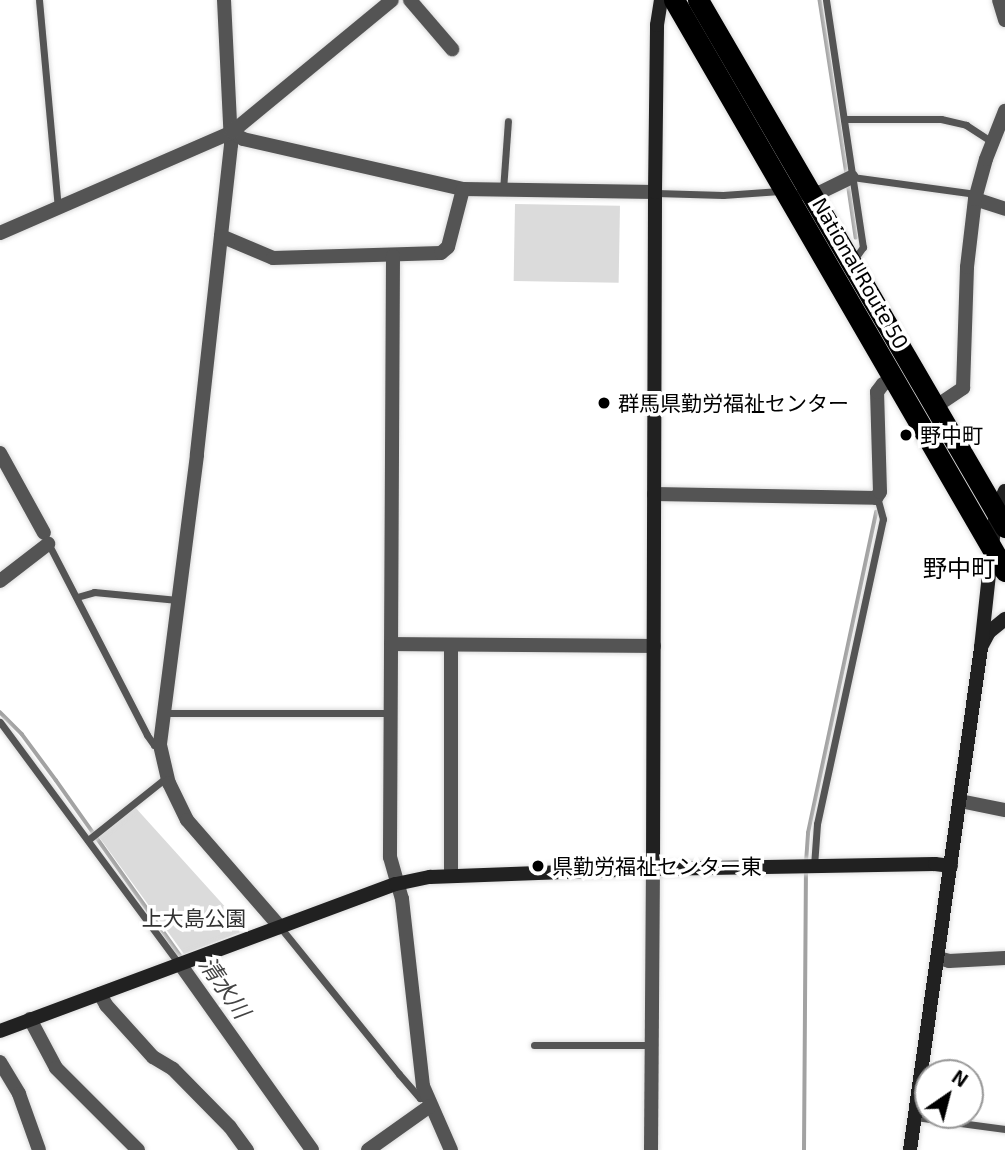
<!DOCTYPE html>
<meta charset="utf-8">
<style>
body{margin:0}
#map{position:relative;width:1005px;height:1150px;overflow:hidden;background:#fff;font-family:"Exo 2","Noto Sans JP",sans-serif}
div>[style]{position:absolute}
.green>*{inset:0;background:#dbdbdb;transform-origin:0 0}
.stream>*{height:3.5px;margin:-1.75px;padding:0 1.75px;transform-origin:1.75px;border-radius:1.75px;background:#a2a2a2}
.roads{filter:drop-shadow(0 0 2px #dbdbdb) drop-shadow(0 0 2px #dbdbdb)}
.lane>*{height:7px;margin:-3.5px;padding:0 3.5px;transform-origin:3.5px;border-radius:3.5px;background:#545454}
.street>*{height:14px;margin:-7px;padding:0 7px;transform-origin:7px;border-radius:7px;background:#545454}
.secondary>*{height:14px;margin:-7px;padding:0 7px;transform-origin:7px;border-radius:7px;background:#212121}
.highway>*{height:21px;margin:-10.5px;padding:0 10.5px;transform-origin:10.5px;border-radius:10.5px;background:#000}
.dots>*{width:19px;height:19px;translate:-50% -50%;box-sizing:border-box;border:4px solid #fff;border-radius:50%}
span{translate:-50% -50%;white-space:nowrap;text-align:center;line-height:1.15;-webkit-text-stroke:7px #fff;paint-order:stroke}
.street-label{font-size:21px;color:#000}
.poi-label{font-size:21px;color:#000}
.left{translate:0 -50%;text-align:left}
.park-label{font-size:21px;color:#323232}
.water-label{font-size:23px;color:#434343;font-style:italic}
.quarter-label{font-size:24px;color:#000}
.north{position:absolute;left:914px;top:1059px;width:70px;height:70px;box-sizing:border-box;background:#fff;border:2px solid #999;border-radius:50%;rotate:35deg;font-size:19px;font-weight:700;line-height:28px;text-align:center;color:#000}
.north::after{content:'';display:block;margin:auto;width:24px;height:32px;background:#000;clip-path:polygon(50% 0,100% 100%,50% 72%,0 100%)}
</style>
<div id="map">
<div class="green">
<div style="left:515px;top:204px;width:105px;height:77px;rotate:1deg"></div>
<div style="clip-path:polygon(134px 806px,246px 930px,184px 954px,99px 837px)"></div>
</div>
<div class="stream">
<div style="left:820px;top:0;width:176px;rotate:81.2deg"></div>
<div style="left:848px;top:182px;width:56px;rotate:81.7deg"></div>
<div style="left:0;top:712px;width:31px;rotate:45deg"></div>
<div style="left:22px;top:734px;width:57px;rotate:53.5deg"></div>
<div style="left:56px;top:780px;width:218px;rotate:54.7deg"></div>
<div style="left:806px;top:863px;width:30px;rotate:-86deg"></div>
<div style="left:808px;top:833px;width:328px;rotate:-78deg"></div>
<div style="left:804px;top:1150px;width:280px;rotate:-89.6deg"></div>
</div>
<div class="roads">
<div class="lane">
<div style="left:39px;top:0;width:208px;rotate:84.8deg"></div>
<div style="left:826px;top:0;width:250px;rotate:81.5deg"></div>
<div style="left:863px;top:247px;width:16px;rotate:125deg"></div>
<div style="left:844px;top:119px;width:97px"></div>
<div style="left:941px;top:119px;width:26px;rotate:13deg"></div>
<div style="left:966px;top:125px;width:31px;rotate:33deg"></div>
<div style="left:852px;top:177px;width:125px;rotate:7.8deg"></div>
<div style="left:503px;top:190px;width:69px;rotate:-85.9deg"></div>
<div style="left:656px;top:193px;width:67px;rotate:1.7deg"></div>
<div style="left:723px;top:195px;width:57px;rotate:-4deg"></div>
<div style="left:48px;top:543px;width:216px;rotate:62.7deg"></div>
<div style="left:147px;top:735px;width:12px;rotate:55deg"></div>
<div style="left:154px;top:745px;width:5px"></div>
<div style="left:77px;top:597px;width:18px;rotate:-16deg"></div>
<div style="left:94px;top:592px;width:84px;rotate:5.4deg"></div>
<div style="left:164px;top:713px;width:227px"></div>
<div style="left:0;top:722px;width:301px;rotate:53.5deg"></div>
<div style="left:88px;top:840px;width:101px;rotate:-38.6deg"></div>
<div style="left:814px;top:866px;width:42px;rotate:-85.9deg"></div>
<div style="left:817px;top:824px;width:312px;rotate:-77.8deg"></div>
<div style="left:883px;top:519px;width:23px;rotate:-105deg"></div>
<div style="left:280px;top:927px;width:189px;rotate:51deg"></div>
<div style="left:399px;top:1074px;width:32px;rotate:49deg"></div>
<div style="left:420px;top:1098px;width:7px"></div>
<div style="left:534px;top:1045px;width:117px"></div>
<div style="left:915px;top:1117px;width:91px;rotate:7.6deg"></div>
</div>
<div class="street">
<div style="left:224px;top:0;width:145px;rotate:87.2deg"></div>
<div style="left:231px;top:145px;width:312px;rotate:96.3deg"></div>
<div style="left:197px;top:455px;width:292px;rotate:97.3deg"></div>
<div style="left:160px;top:745px;width:39px;rotate:77deg"></div>
<div style="left:169px;top:783px;width:41px;rotate:64.1deg"></div>
<div style="left:187px;top:820px;width:142px;rotate:49deg"></div>
<div style="left:410px;top:0;width:65px;rotate:49.4deg"></div>
<div style="left:999px;top:0;width:21px;rotate:73deg"></div>
<div style="left:232px;top:132px;width:13px;rotate:32deg"></div>
<div style="left:243px;top:139px;width:226px;rotate:12.8deg"></div>
<div style="left:463px;top:189px;width:192px;rotate:0.9deg"></div>
<div style="left:803px;top:193px;width:18px;rotate:-3deg"></div>
<div style="left:821px;top:192px;width:34px;rotate:-26deg"></div>
<div style="left:975px;top:199px;width:32px;rotate:18deg"></div>
<div style="left:0;top:233px;width:253px;rotate:-23.5deg"></div>
<div style="left:232px;top:132px;width:207px;rotate:-39.5deg"></div>
<div style="left:221px;top:236px;width:56px;rotate:22.9deg"></div>
<div style="left:273px;top:258px;width:168px;rotate:-1.7deg"></div>
<div style="left:441px;top:253px;width:9px;rotate:-41deg"></div>
<div style="left:448px;top:247px;width:60px;rotate:-75.5deg"></div>
<div style="left:393px;top:256px;width:601px;rotate:90.29deg"></div>
<div style="left:390px;top:857px;width:44px;rotate:74.1deg"></div>
<div style="left:402px;top:899px;width:188px;rotate:83.6deg"></div>
<div style="left:423px;top:1086px;width:70px;rotate:66.4deg"></div>
<div style="left:935px;top:407px;width:34px;rotate:-34deg"></div>
<div style="left:963px;top:388px;width:121px;rotate:-88.1deg"></div>
<div style="left:967px;top:267px;width:68px;rotate:-83.3deg"></div>
<div style="left:975px;top:199px;width:41px;rotate:-74.6deg"></div>
<div style="left:986px;top:159px;width:52px;rotate:-68.4deg"></div>
<div style="left:0;top:453px;width:91px;rotate:61.2deg"></div>
<div style="left:654px;top:494px;width:222px;rotate:1deg"></div>
<div style="left:876px;top:498px;width:7px;rotate:-56deg"></div>
<div style="left:880px;top:492px;width:100px;rotate:-91.7deg"></div>
<div style="left:877px;top:392px;width:10px;rotate:-53deg"></div>
<div style="left:883px;top:384px;width:12px;rotate:-20deg"></div>
<div style="left:0;top:581px;width:61px;rotate:-37.6deg"></div>
<div style="left:391px;top:644px;width:263px;rotate:0.4deg"></div>
<div style="left:451px;top:645px;width:229px;rotate:90deg"></div>
<div style="left:960px;top:801px;width:46px;rotate:11.3deg"></div>
<div style="left:938px;top:958px;width:11px;rotate:15deg"></div>
<div style="left:949px;top:961px;width:56px;rotate:-3.1deg"></div>
<div style="left:180px;top:964px;width:228px;rotate:54.6deg"></div>
<div style="left:100px;top:994px;width:13px;rotate:61deg"></div>
<div style="left:106px;top:1005px;width:70px;rotate:47.9deg"></div>
<div style="left:153px;top:1057px;width:23px;rotate:31deg"></div>
<div style="left:173px;top:1069px;width:81px;rotate:45.5deg"></div>
<div style="left:230px;top:1127px;width:29px;rotate:54deg"></div>
<div style="left:30px;top:1019px;width:55px;rotate:62deg"></div>
<div style="left:56px;top:1068px;width:116px;rotate:45deg"></div>
<div style="left:0;top:1062px;width:37px;rotate:59deg"></div>
<div style="left:19px;top:1094px;width:59px;rotate:70.3deg"></div>
<div style="left:368px;top:1150px;width:76px;rotate:-35.4deg"></div>
<div style="left:651px;top:1150px;width:281px;rotate:-89.6deg"></div>
</div>
<div class="secondary">
<div style="left:981px;top:647px;width:17px;rotate:-62deg"></div>
<div style="left:989px;top:632px;width:21px;rotate:-39deg"></div>
<div style="left:653px;top:869px;width:677px;rotate:-89.83deg"></div>
<div style="left:655px;top:192px;width:167px;rotate:-89.3deg"></div>
<div style="left:657px;top:25px;width:25px;rotate:-81deg"></div>
<div style="left:0;top:1031px;width:422px;rotate:-20.4deg"></div>
<div style="left:396px;top:884px;width:35px;rotate:-12deg"></div>
<div style="left:430px;top:877px;width:223px;rotate:-2.1deg"></div>
<div style="left:653px;top:869px;width:282px;rotate:-1deg"></div>
<div style="left:935px;top:864px;width:16px;rotate:7deg"></div>
<div style="left:910px;top:1150px;width:507px;rotate:-81.95deg"></div>
<div style="left:981px;top:648px;width:138px;rotate:-83.8deg"></div>
<div style="left:996px;top:511px;width:22px;rotate:-66deg"></div>
</div>
<div class="highway">
<div style="left:674px;top:0;width:660px;rotate:59.9deg"></div>
<div style="left:698px;top:0;width:610px;rotate:59.78deg"></div>
</div>
</div>
<div class="dots">
<div style="left:604px;top:403px;background:#000"></div>
<div style="left:906px;top:435px;background:#000"></div>
<div style="left:538px;top:866px;background:#000"></div>
</div>
<div class="street-label">
<span style="left:861px;top:273px;rotate:60deg">National Route 50</span>
</div>
<div class="poi-label">
<span class="left" style="left:618px;top:403px">群馬県勤労福祉センター</span>
<span class="left" style="left:920px;top:435px">野中町</span>
<span class="left" style="left:552px;top:866px">県勤労福祉センター東</span>
</div>
<div class="park-label">
<span style="left:194px;top:918px">上大島公園</span>
</div>
<div class="water-label">
<span style="left:225px;top:987px;rotate:55deg">清水川</span>
</div>
<div class="quarter-label">
<span style="left:959px;top:568px">野中町</span>
</div>
<div class="north">N</div>
</div>
